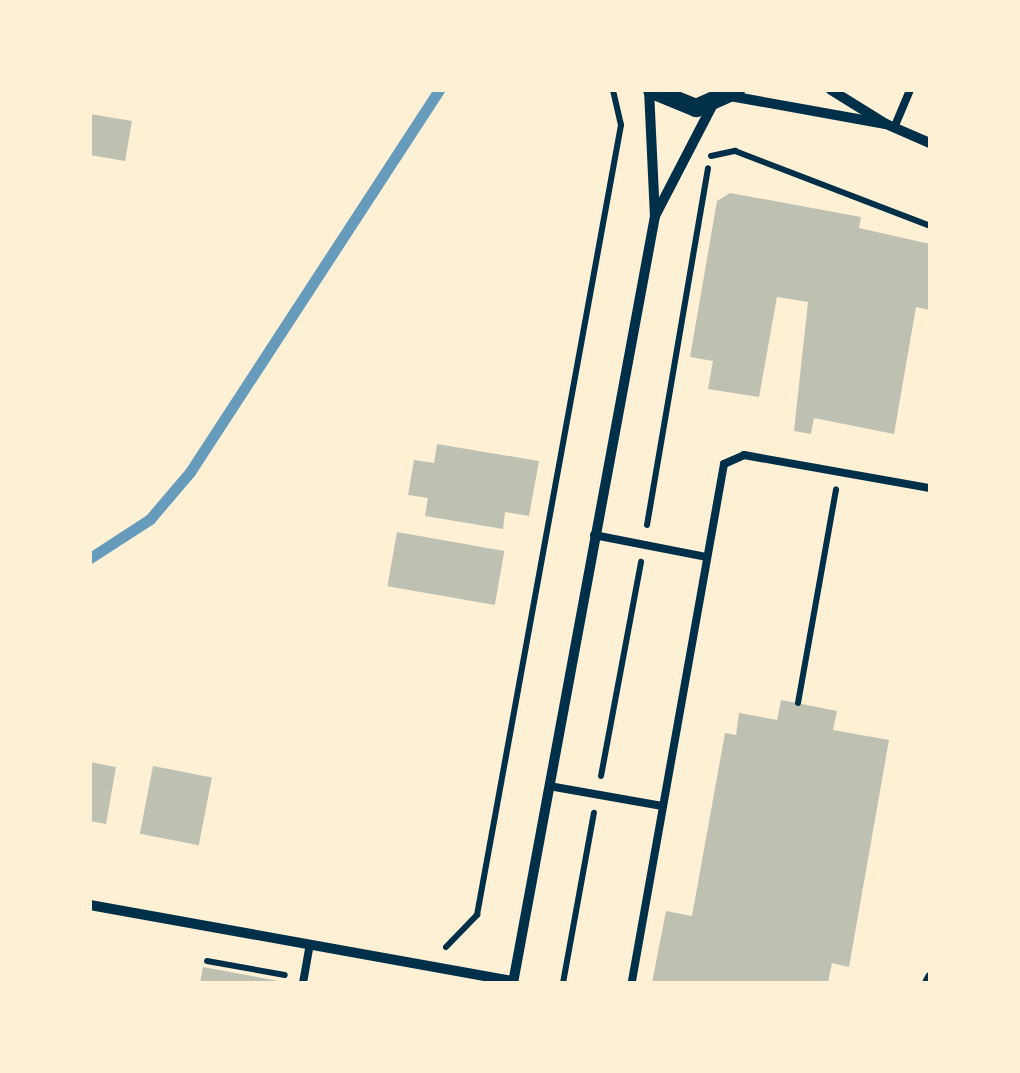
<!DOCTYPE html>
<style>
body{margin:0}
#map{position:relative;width:1020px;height:1073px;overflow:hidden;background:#fdf0d5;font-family:"Times New Roman",serif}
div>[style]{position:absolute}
.stream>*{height:11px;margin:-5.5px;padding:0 5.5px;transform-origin:5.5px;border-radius:5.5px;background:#669bbc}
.building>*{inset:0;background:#bec0b2;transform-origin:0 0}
.path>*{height:6px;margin:-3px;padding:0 3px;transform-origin:3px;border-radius:3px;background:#003049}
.service>*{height:8px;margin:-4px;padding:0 4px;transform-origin:4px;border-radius:4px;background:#003049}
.minor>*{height:10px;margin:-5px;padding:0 5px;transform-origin:5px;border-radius:5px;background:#003049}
.tertiary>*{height:18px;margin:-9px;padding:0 9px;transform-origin:9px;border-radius:9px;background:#003049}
span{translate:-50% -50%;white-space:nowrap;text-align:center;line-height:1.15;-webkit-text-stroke:9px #fdf0d5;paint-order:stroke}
.frame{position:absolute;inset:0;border:92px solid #fdf0d5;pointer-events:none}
</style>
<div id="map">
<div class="stream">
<div style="left:90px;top:558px;width:72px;rotate:-33deg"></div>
<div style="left:150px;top:519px;width:62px;rotate:-49.6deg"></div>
<div style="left:190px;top:472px;width:456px;rotate:-56.9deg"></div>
</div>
<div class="building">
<div style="clip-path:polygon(90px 114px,132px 121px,125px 161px,90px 155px)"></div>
<div style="clip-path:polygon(730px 193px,861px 217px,859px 228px,930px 244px,930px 310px,916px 307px,894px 434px,814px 418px,811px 434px,794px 431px,808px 302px,777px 297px,759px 397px,708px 389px,713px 361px,690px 357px,717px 201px)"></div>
<div style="clip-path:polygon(437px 444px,539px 461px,529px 516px,505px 512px,503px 529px,425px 516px,428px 498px,408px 495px,414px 460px,434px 463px)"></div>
<div style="left:397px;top:532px;width:109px;height:55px;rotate:10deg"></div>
<div style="clip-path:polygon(781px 700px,837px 711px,833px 730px,889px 740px,849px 967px,832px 963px,828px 983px,652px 983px,666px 911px,692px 916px,725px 733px,736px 735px,739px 713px,777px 720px)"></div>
<div style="clip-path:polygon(90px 762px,116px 767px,106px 824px,90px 821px)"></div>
<div style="left:153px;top:766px;width:60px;height:69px;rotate:11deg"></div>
<div style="clip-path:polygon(203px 967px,279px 981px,279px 983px,200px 983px)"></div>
</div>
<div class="path">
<div style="left:711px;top:156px;width:25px;rotate:-12deg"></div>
<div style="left:735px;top:151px;width:209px;rotate:21deg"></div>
<div style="left:647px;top:525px;width:362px;rotate:-80.3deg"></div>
<div style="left:798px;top:703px;width:217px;rotate:-79.9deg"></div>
<div style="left:601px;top:776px;width:218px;rotate:-79.4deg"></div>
<div style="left:446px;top:947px;width:45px;rotate:-45.9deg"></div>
<div style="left:477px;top:915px;width:803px;rotate:-79.67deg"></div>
<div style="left:621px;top:125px;width:36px;rotate:-103deg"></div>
<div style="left:207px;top:961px;width:79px;rotate:10.2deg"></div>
<div style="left:563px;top:983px;width:173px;rotate:-79.7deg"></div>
</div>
<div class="service">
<div style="left:894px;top:128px;width:41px;rotate:-67.2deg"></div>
<div style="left:594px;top:535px;width:114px;rotate:11.1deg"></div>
<div style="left:549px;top:786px;width:115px;rotate:10deg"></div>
<div style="left:632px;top:981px;width:525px;rotate:-79.91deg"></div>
<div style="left:724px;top:464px;width:22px;rotate:-24deg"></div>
<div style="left:744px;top:455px;width:189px;rotate:10.1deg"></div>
<div style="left:303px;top:983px;width:39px;rotate:-80deg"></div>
</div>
<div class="minor">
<div style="left:649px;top:90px;width:126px;rotate:87.3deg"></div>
<div style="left:655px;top:216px;width:126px;rotate:-62.6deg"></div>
<div style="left:730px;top:96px;width:158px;rotate:10.2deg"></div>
<div style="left:886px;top:124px;width:65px;rotate:-148.3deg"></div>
<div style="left:886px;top:124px;width:48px;rotate:23.4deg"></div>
<div style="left:90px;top:905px;width:430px;rotate:10.2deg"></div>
<div style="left:513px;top:983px;width:780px;rotate:-79.51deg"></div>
<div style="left:927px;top:983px;width:7px;rotate:-63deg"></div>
</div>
<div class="tertiary">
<div style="left:652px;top:90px;width:48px;rotate:22.2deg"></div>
<div style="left:696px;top:108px;width:44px;rotate:-24.2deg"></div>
</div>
<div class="frame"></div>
</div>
